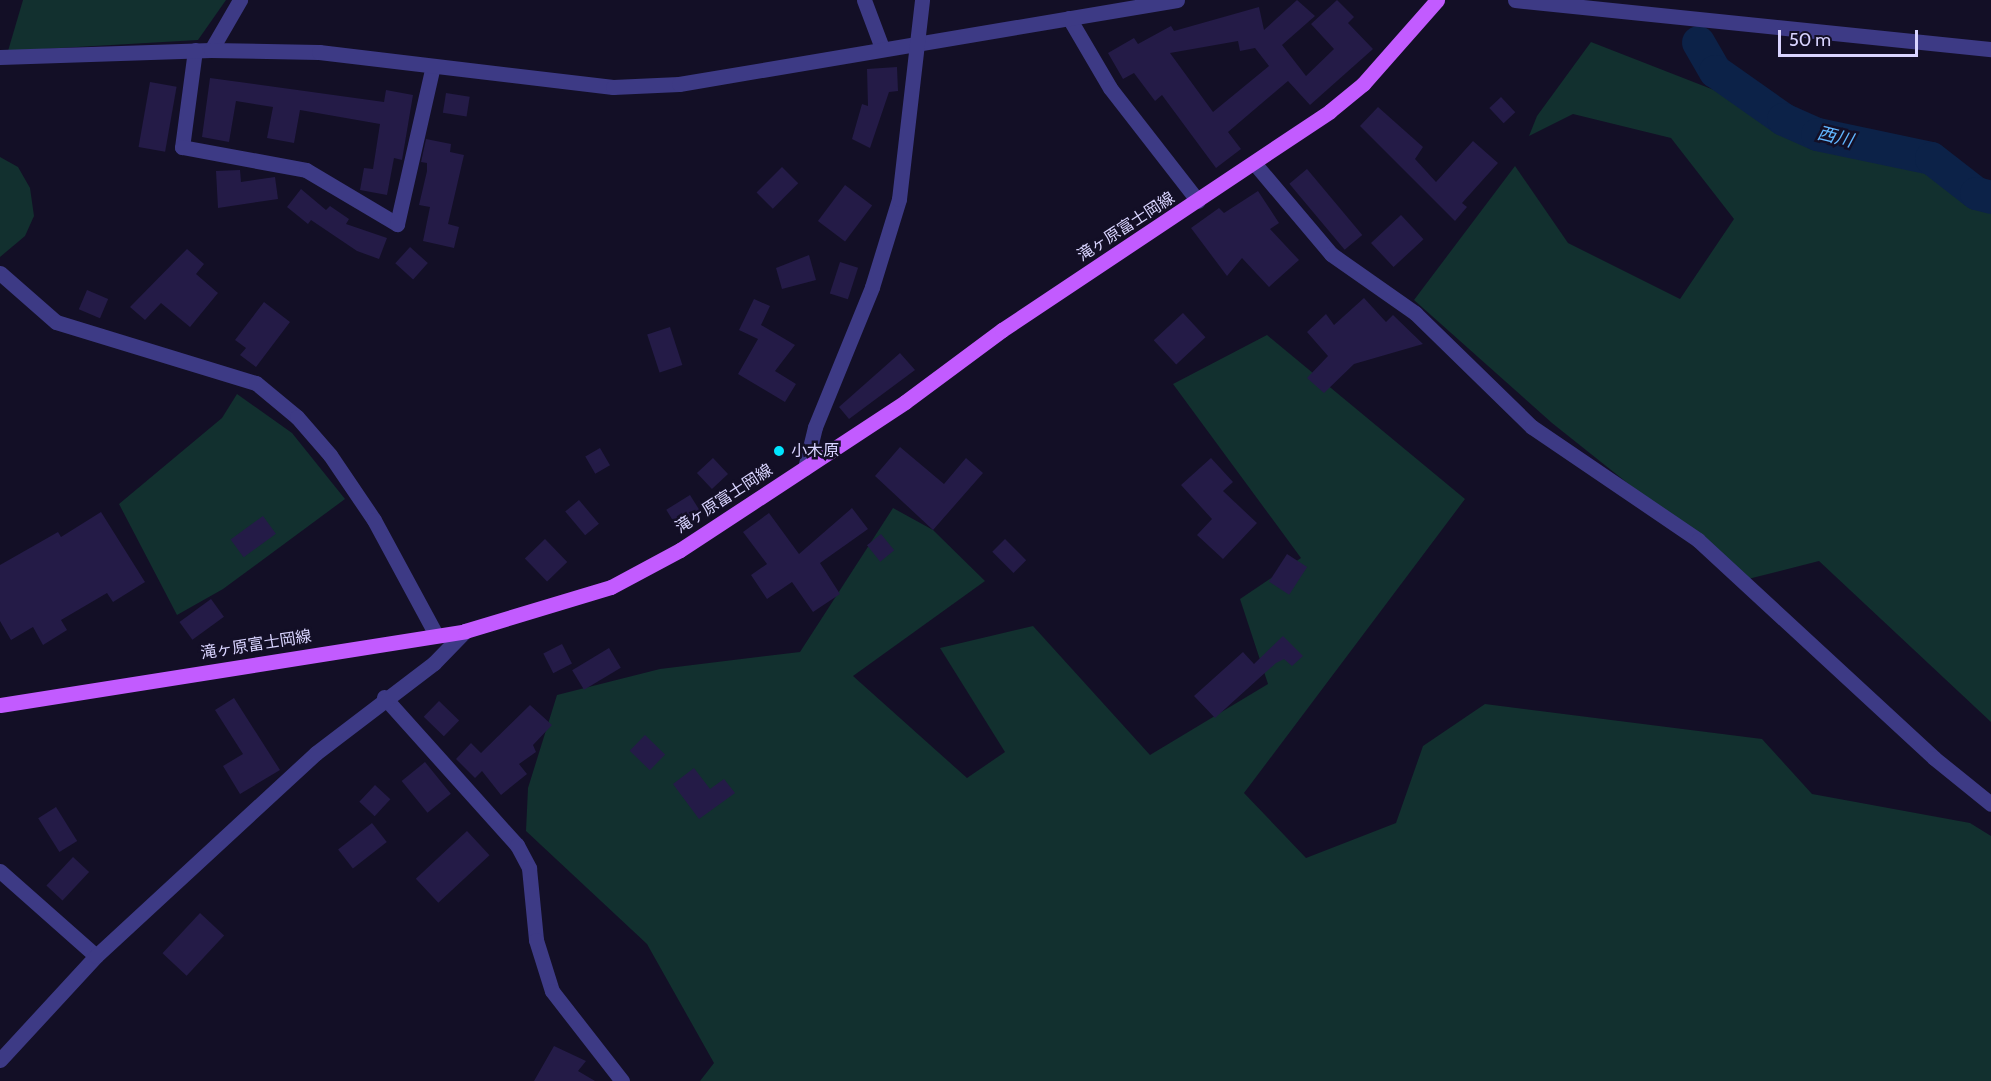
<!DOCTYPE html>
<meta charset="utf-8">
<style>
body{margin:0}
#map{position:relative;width:1991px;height:1081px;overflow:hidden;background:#130f26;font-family:Cabin,"Noto Sans JP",sans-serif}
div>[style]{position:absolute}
.green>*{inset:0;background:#12302f}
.river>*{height:33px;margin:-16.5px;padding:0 16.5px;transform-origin:16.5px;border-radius:16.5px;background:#0c2248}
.building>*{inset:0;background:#241b47;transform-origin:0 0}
.minor>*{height:15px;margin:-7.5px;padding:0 7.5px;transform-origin:7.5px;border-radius:7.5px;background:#3d3a85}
.major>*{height:15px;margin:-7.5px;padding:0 7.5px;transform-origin:7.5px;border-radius:7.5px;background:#c25bff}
.dots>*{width:16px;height:16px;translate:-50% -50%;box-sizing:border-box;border:3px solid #130f26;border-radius:50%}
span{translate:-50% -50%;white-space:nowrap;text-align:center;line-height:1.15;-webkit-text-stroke:5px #130f26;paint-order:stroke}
.street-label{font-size:16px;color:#d9d4ff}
.poi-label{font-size:16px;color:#d9d4ff}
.left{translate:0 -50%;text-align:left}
.water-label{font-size:18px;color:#62b6ff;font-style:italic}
.scale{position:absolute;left:1778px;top:30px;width:140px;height:27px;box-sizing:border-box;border:3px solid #d9d4ff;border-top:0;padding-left:8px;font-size:18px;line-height:21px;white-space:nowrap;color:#d9d4ff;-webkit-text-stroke:4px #130f26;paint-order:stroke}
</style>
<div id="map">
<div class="green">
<div style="clip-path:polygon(23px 0,226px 0,198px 40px,8px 51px)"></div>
<div style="clip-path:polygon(1591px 42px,1991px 198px,1991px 722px,1819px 561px,1748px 579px,1552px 423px,1414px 300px,1515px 166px,1568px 243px,1680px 299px,1734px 219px,1671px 138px,1573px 114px,1529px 136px,1537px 116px)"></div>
<div style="clip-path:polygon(0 157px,18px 167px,30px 188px,34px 216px,25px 236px,0 257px)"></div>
<div style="clip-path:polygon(1267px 335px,1465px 499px,1244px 793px,1306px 858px,1396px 823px,1423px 746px,1485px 704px,1762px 739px,1812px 794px,1970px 823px,1991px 836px,1991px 1081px,700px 1081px,714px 1063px,647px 944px,526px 831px,528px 788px,557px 695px,660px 669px,800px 652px,893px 508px,933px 530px,985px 581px,853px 676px,967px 778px,1005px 752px,940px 648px,1033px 626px,1150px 755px,1268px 684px,1240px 599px,1301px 558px,1173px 384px)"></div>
<div style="clip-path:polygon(237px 394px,292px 433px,345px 499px,223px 589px,177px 615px,119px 504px,222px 418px)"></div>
</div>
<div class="river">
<div style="left:1698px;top:42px;width:34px;rotate:60deg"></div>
<div style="left:1715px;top:71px;width:83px;rotate:35.2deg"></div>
<div style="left:1783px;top:119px;width:37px;rotate:24deg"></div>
<div style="left:1817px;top:134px;width:116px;rotate:11.9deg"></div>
<div style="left:1931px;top:158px;width:57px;rotate:37.9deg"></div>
<div style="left:1976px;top:193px;width:16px;rotate:15deg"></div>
</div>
<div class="building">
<div style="clip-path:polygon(evenodd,1297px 0,1315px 16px,1282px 45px,1306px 76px,1334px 49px,1311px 24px,1337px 0,1354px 17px,1348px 23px,1373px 49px,1310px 105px,1288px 81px,1228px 132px,1241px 149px,1216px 168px,1162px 95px,1155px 101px,1134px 73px,1123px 79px,1108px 53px,1134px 38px,1138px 44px,1171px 26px,1174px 31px,1259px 7px,1264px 30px,1297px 0,1238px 41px,1240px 51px,1255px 48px,1269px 66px,1213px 112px,1170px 53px,1238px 41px)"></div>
<div style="clip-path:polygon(897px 67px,898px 91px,889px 92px,870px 148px,852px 139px,862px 104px,868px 106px,867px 69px)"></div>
<div style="clip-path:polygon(210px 78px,384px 102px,386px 90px,413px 95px,402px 160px,394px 158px,387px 195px,360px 190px,364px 168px,373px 169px,380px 124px,300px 110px,294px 143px,267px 138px,273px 107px,236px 101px,229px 142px,202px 137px)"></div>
<div style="left:150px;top:82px;width:27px;height:66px;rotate:10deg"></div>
<div style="left:446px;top:93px;width:24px;height:20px;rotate:9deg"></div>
<div style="left:1501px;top:97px;width:21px;height:16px;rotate:47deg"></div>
<div style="clip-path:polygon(1378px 107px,1423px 147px,1415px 159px,1436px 182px,1473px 141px,1498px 163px,1462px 203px,1467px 207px,1455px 221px,1360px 126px)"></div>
<div style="clip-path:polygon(426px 139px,451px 144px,450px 152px,464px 155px,448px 224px,459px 227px,454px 248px,423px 241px,430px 207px,419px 205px,427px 171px,427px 163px,421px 162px)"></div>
<div style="left:782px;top:167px;width:23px;height:36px;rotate:45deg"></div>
<div style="left:1307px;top:169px;width:86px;height:23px;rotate:50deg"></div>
<div style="clip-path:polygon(240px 170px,241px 182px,275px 177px,278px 199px,218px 208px,216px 171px)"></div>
<div style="left:845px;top:185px;width:34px;height:45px;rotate:37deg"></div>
<div style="clip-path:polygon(301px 189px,326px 210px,330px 206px,349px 219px,346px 224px,387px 238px,379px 259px,357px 251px,311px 220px,308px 224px,287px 207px)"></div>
<div style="clip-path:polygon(1258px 191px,1279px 223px,1270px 229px,1299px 260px,1269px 287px,1242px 258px,1227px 276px,1191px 228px,1219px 208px,1224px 213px)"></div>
<div style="left:1401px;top:215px;width:33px;height:41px;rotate:47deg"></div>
<div style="left:410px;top:247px;width:24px;height:22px;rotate:42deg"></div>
<div style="clip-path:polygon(187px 249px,204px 264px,196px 274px,218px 293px,190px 327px,161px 303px,145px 320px,130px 307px)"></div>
<div style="clip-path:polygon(809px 255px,816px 280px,782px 289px,776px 268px)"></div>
<div style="left:840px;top:262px;width:19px;height:33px;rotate:18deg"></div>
<div style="left:87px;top:290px;width:23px;height:21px;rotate:23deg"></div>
<div style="clip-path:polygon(1364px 298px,1386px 322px,1393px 315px,1423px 344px,1354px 364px,1324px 393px,1307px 378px,1328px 356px,1307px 332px,1326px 314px,1334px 325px)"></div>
<div style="clip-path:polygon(754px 299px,770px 306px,761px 325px,795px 345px,775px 371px,796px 384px,785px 402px,738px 374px,758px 339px,739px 330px)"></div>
<div style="clip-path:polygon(264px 302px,290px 322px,256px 367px,240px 355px,246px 348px,235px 340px)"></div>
<div style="left:1183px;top:313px;width:33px;height:40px;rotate:47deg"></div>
<div style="left:670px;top:327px;width:40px;height:24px;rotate:72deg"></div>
<div style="clip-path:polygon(900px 353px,915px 370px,849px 419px,839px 407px)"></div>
<div style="clip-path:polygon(900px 447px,944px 484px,966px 458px,983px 473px,933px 530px,875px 476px)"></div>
<div style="left:600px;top:448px;width:20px;height:17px;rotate:60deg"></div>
<div style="left:713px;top:458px;width:22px;height:22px;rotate:47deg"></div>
<div style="clip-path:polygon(1211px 458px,1233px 482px,1223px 491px,1257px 523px,1223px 559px,1197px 535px,1212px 519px,1181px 485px)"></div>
<div style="left:690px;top:495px;width:19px;height:28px;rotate:58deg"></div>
<div style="left:579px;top:500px;width:31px;height:18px;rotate:50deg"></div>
<div style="clip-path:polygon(852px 508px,868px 529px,820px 563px,840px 594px,813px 612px,792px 582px,767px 599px,751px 575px,767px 564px,743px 532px,769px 513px,799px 554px)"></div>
<div style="clip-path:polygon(101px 512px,145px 582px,113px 602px,107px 593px,61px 620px,67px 630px,43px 645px,33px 627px,11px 640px,0 621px,0 565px,58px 532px,61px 537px)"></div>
<div style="left:263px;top:516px;width:22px;height:40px;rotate:54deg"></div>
<div style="left:881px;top:534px;width:21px;height:18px;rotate:51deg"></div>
<div style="left:545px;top:539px;width:32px;height:28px;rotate:46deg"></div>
<div style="left:1005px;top:539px;width:30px;height:18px;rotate:45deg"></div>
<div style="left:1287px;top:554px;width:24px;height:33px;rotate:33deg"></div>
<div style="left:211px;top:599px;width:22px;height:39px;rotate:54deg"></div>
<div style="clip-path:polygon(1283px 636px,1303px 656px,1292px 666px,1284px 659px,1276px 663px,1215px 718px,1194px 696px,1243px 652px,1254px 664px)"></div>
<div style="left:562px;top:644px;width:22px;height:21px;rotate:63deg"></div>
<div style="left:609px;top:648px;width:23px;height:43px;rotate:59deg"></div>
<div style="clip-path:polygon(234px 698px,280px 770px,240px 794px,223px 766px,243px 754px,215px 710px)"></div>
<div style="left:439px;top:701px;width:28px;height:22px;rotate:44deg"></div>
<div style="clip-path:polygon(530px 705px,552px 725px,533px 745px,536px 752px,519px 764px,527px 774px,501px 795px,482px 771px,475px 778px,456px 759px,471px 743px,481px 753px)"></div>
<div style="left:645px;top:735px;width:28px;height:22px;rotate:44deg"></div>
<div style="left:425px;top:762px;width:41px;height:30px;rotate:51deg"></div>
<div style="clip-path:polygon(694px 768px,710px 789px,724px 779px,735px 793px,699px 819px,673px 784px)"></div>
<div style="left:375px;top:785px;width:21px;height:23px;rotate:43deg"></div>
<div style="left:56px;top:807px;width:40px;height:21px;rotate:58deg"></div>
<div style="left:372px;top:823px;width:24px;height:43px;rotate:52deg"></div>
<div style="left:467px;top:831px;width:33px;height:70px;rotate:47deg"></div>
<div style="left:73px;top:857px;width:22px;height:39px;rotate:43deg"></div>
<div style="left:200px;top:913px;width:33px;height:55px;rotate:43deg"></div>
<div style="clip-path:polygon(554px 1046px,586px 1061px,578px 1071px,595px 1081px,534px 1081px)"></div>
</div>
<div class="minor">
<div style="left:864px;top:0;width:51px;rotate:69.4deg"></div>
<div style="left:1515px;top:0;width:479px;rotate:5.9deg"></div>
<div style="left:1069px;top:18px;width:81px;rotate:59.6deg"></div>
<div style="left:1110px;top:88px;width:143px;rotate:52.1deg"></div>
<div style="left:195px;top:50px;width:98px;rotate:97.6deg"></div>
<div style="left:182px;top:147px;width:126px;rotate:10.5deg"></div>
<div style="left:306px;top:170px;width:106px;rotate:30.7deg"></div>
<div style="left:397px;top:224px;width:162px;rotate:-77.2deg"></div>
<div style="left:211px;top:50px;width:58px;rotate:-59.9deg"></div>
<div style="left:0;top:57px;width:211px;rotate:-1.9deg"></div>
<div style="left:211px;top:50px;width:108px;rotate:1.1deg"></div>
<div style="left:319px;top:52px;width:296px;rotate:6.8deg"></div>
<div style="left:613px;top:87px;width:66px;rotate:-2.6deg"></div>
<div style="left:679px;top:84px;width:505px;rotate:-9.57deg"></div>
<div style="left:1255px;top:164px;width:118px;rotate:49.8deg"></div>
<div style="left:1331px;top:254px;width:103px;rotate:35.1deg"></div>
<div style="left:1415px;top:313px;width:163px;rotate:44.3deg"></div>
<div style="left:1532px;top:427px;width:201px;rotate:34.2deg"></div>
<div style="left:1698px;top:540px;width:321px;rotate:42.7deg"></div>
<div style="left:1934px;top:758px;width:73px;rotate:38.9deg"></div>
<div style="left:0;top:273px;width:74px;rotate:41.2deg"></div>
<div style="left:56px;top:322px;width:209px;rotate:17deg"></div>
<div style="left:256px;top:383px;width:53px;rotate:39.7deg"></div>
<div style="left:297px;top:417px;width:50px;rotate:49deg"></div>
<div style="left:330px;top:455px;width:78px;rotate:55.9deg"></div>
<div style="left:374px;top:520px;width:128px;rotate:61.6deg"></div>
<div style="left:805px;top:468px;width:42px;rotate:-76.3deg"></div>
<div style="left:815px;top:427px;width:151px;rotate:-67.8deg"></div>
<div style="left:872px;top:287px;width:92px;rotate:-72.9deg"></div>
<div style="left:899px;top:199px;width:200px;rotate:-83.4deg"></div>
<div style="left:384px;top:697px;width:199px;rotate:48.1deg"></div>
<div style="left:517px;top:845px;width:26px;rotate:62deg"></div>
<div style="left:529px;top:868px;width:72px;rotate:84.4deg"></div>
<div style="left:536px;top:940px;width:53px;rotate:72.6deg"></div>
<div style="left:552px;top:991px;width:114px;rotate:52.1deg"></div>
<div style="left:0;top:871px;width:128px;rotate:41.5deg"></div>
<div style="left:0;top:1060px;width:142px;rotate:-47.3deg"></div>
<div style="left:96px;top:956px;width:299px;rotate:-42.7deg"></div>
<div style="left:316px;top:753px;width:148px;rotate:-37.3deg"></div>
<div style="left:434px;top:663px;width:45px;rotate:-45.9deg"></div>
</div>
<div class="major">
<div style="left:0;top:705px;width:471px;rotate:-9deg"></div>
<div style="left:465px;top:631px;width:152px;rotate:-16.8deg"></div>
<div style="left:611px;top:587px;width:78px;rotate:-28.2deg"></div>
<div style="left:680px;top:550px;width:269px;rotate:-33.3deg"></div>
<div style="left:905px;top:402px;width:121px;rotate:-36.6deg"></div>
<div style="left:1002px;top:330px;width:394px;rotate:-33.7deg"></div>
<div style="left:1330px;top:111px;width:43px;rotate:-39.3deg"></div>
<div style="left:1363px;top:84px;width:112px;rotate:-48.6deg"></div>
</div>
<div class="dots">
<div style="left:779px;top:451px;background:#00e5ff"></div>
</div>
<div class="street-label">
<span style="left:1126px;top:227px;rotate:-33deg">滝ヶ原富士岡線</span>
<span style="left:724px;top:499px;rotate:-33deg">滝ヶ原富士岡線</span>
<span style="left:256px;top:645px;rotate:-9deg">滝ヶ原富士岡線</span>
</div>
<div class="poi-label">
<span class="left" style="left:791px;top:451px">小木原</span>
</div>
<div class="water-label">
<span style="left:1835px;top:137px;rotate:14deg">西川</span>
</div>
<div class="scale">50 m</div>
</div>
